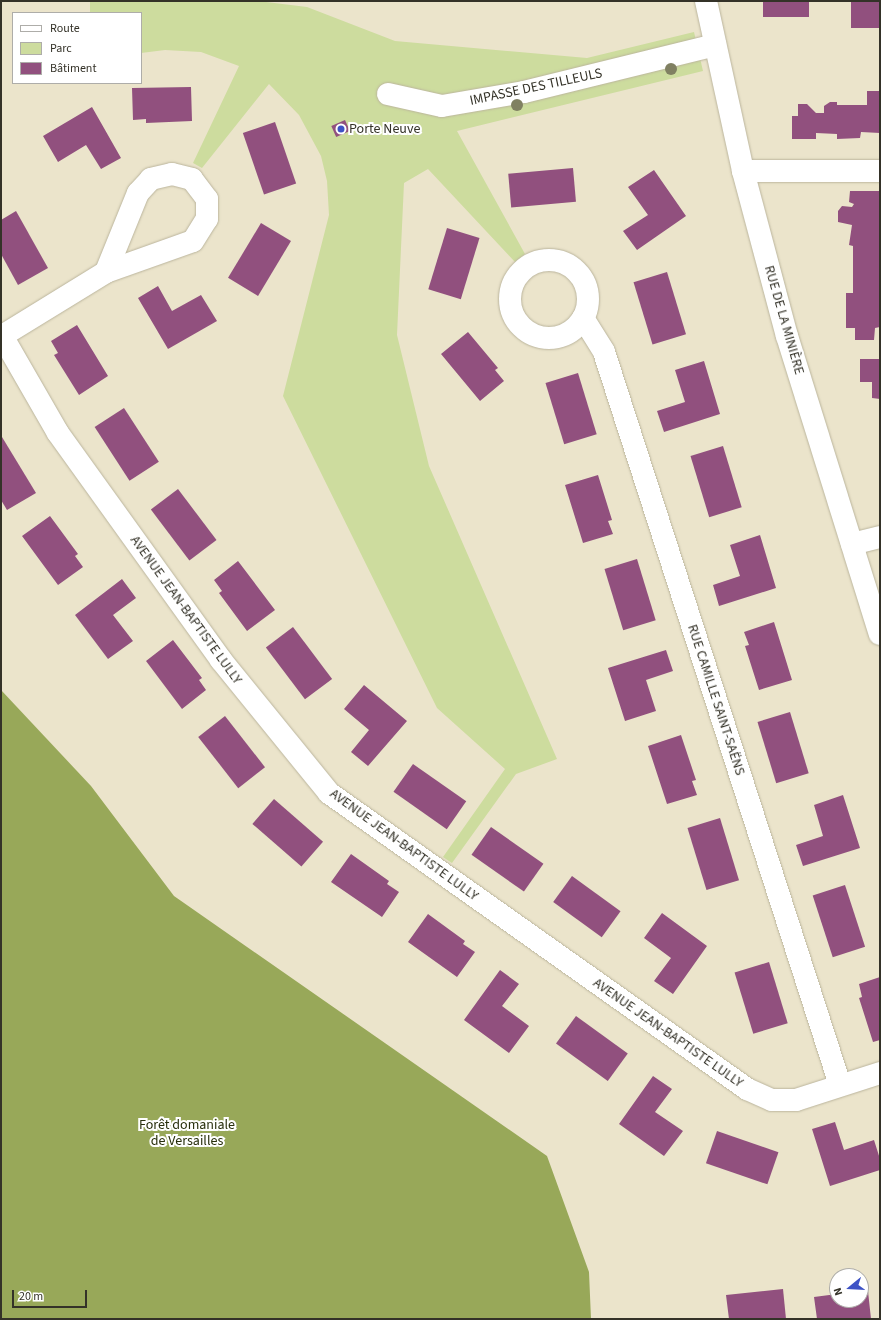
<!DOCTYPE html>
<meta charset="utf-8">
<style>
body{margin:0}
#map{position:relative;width:881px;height:1320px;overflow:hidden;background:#ebe4cb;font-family:"Source Sans 3",sans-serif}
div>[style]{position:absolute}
.green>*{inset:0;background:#cddc9e}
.forest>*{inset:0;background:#98a859}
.building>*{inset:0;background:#91507e;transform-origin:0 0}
.roads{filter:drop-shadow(0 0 1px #bbb59d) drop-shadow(0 0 1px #bbb59d)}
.minor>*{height:22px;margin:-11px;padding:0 11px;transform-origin:11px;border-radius:11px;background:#fff}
.minor>.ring{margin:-11px;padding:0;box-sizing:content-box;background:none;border:22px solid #fff;border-radius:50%}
.trees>*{width:12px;height:12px;margin:-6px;border-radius:50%;background:#808062}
.dots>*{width:11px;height:11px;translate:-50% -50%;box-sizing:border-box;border:2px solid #fff;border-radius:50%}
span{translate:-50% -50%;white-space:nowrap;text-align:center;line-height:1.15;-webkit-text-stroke:4px #fff;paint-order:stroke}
.street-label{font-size:14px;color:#343228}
.poi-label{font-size:14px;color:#343228}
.left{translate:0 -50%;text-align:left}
.park-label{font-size:14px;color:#282f0c}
.frame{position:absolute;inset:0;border:2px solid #343228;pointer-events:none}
.legend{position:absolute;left:12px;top:12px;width:130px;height:72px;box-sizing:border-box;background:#fff;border:1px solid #aeada9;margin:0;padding:5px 7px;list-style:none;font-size:12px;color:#343228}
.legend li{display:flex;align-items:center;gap:8px;height:20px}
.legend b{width:20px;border:1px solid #aeada9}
.north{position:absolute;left:829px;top:1268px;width:40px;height:40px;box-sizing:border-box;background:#fff;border:1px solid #aeada9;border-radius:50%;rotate:252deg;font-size:11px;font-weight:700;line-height:16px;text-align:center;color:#343228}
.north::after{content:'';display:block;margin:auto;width:14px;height:18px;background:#3d52c5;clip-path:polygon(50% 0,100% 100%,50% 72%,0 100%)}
.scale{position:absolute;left:12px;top:1290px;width:75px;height:18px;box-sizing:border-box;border:2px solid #343228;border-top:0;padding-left:5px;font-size:12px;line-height:14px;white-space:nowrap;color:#343228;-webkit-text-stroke:3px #fff;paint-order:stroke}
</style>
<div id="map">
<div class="green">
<div style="clip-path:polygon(90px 1px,258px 1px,307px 7px,395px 41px,587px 58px,694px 32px,703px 71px,457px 131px,525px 254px,515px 262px,428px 169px,404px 183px,397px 335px,429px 466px,557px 759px,516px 774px,452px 863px,443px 857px,505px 769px,437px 708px,283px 396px,329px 215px,327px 181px,321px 156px,299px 115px,269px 84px,202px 168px,193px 163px,239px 66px,201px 52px,165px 50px,141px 53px,141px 13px,90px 13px)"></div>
</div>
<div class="forest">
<div style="clip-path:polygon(1px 690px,91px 786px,174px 896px,547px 1156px,589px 1272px,591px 1319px,1px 1319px)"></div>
</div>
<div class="building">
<div style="left:763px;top:1px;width:46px;height:16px"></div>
<div style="left:851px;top:1px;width:29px;height:27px"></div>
<div style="clip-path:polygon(191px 87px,192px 121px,146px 123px,146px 119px,133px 120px,132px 88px)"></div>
<div style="clip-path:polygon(867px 91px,880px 91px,880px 133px,861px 132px,860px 138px,837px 139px,837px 134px,816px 133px,816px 139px,792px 139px,792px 116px,798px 116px,798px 104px,807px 104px,816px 113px,824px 113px,824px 106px,830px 102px,837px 102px,837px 105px,867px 105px)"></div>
<div style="clip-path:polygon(92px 107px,121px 158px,101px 169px,86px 145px,58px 162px,43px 136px)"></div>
<div style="left:345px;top:120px;width:12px;height:15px;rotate:66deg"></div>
<div style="left:275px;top:122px;width:65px;height:34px;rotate:71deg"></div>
<div style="left:573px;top:168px;width:34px;height:65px;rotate:85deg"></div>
<div style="clip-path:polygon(654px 170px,686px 216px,637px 250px,623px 231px,648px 215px,628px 187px)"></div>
<div style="clip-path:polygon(850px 191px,880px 191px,880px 327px,875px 328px,874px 340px,855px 340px,855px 328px,846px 328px,846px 293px,853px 293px,853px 246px,849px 245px,852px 225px,838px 222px,838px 211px,842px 206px,852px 207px,854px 204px,849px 202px)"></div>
<div style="clip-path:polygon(16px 211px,48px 268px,18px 285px,1px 254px,1px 220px)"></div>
<div style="left:261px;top:223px;width:35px;height:64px;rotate:31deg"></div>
<div style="left:447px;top:228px;width:34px;height:64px;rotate:17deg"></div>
<div style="left:667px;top:272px;width:65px;height:35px;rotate:73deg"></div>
<div style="clip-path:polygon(158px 286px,172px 311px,201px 295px,217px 321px,168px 349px,138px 298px)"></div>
<div style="clip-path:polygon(77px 325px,108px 376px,79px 395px,54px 355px,58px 353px,51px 341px)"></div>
<div style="clip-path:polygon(468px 332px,498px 368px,495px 370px,504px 381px,480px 401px,441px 354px)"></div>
<div style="clip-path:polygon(860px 359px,880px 359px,880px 399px,872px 398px,872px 382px,860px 382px)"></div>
<div style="clip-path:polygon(704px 361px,720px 414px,664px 432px,657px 411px,685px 402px,675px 370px)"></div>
<div style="left:578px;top:373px;width:64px;height:34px;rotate:73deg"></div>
<div style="left:124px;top:408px;width:64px;height:35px;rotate:57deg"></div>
<div style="clip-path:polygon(2px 437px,36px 493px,7px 510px,1px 500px)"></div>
<div style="left:723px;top:446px;width:64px;height:34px;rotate:73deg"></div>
<div style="clip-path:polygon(598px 475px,612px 520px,608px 521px,613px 534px,583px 543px,565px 485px)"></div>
<div style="left:178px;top:489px;width:64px;height:34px;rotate:53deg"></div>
<div style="clip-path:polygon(50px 516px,78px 554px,75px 556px,83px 567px,58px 585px,22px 536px)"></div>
<div style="clip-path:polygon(760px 535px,776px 588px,719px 606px,713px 585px,740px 576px,730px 545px)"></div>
<div style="left:637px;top:559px;width:64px;height:34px;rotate:73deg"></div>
<div style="clip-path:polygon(238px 561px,275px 610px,247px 631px,219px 593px,222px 591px,214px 580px)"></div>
<div style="clip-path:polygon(122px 579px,136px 598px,113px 615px,133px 641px,108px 659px,75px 615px)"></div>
<div style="clip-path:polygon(774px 622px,792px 680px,759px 690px,745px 646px,749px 645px,744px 632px)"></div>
<div style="left:293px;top:627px;width:65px;height:34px;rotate:53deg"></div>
<div style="clip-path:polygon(173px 640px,202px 678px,199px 680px,206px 690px,182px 709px,146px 661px)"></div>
<div style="clip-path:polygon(666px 650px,673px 671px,646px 680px,656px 711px,625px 721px,608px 668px)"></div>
<div style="clip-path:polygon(364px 685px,407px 721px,368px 766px,351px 752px,369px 730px,344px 709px)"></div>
<div style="left:790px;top:712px;width:64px;height:34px;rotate:73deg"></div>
<div style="left:225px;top:716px;width:65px;height:34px;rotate:52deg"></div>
<div style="clip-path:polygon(681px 735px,696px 780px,692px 781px,697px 795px,667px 804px,648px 746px)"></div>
<div style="left:413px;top:764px;width:65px;height:34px;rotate:35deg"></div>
<div style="clip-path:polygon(843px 795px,860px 848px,803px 866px,796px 845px,823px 836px,814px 805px)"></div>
<div style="left:274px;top:799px;width:65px;height:33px;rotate:41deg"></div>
<div style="left:720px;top:818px;width:65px;height:34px;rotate:73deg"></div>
<div style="left:491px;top:827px;width:64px;height:34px;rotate:35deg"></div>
<div style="clip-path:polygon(351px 854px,389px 881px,387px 884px,399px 892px,382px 917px,331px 882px)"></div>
<div style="left:572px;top:876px;width:60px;height:32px;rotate:36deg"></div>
<div style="left:845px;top:885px;width:65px;height:34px;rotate:72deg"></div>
<div style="clip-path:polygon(662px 913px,707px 946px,673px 994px,654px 981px,671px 958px,644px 938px)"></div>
<div style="clip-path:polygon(428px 914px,465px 941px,463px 944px,475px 952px,457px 977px,408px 942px)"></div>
<div style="left:769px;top:962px;width:64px;height:36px;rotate:73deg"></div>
<div style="clip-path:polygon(500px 970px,519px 984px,502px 1006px,529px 1026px,509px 1053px,464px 1020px)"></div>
<div style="clip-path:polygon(880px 977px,880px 1040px,873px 1042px,859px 998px,862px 997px,859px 984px)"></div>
<div style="left:576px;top:1016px;width:64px;height:34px;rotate:36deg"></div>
<div style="clip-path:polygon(653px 1076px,672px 1089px,655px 1112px,683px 1131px,664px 1156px,619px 1124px)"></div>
<div style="clip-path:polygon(835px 1122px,844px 1150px,874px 1140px,880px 1159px,880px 1170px,830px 1186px,812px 1129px)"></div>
<div style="left:717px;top:1131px;width:65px;height:34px;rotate:19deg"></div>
<div style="clip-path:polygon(783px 1289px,786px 1319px,729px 1319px,726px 1295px)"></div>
<div style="clip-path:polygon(868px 1291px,871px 1319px,817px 1319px,814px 1297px,837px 1294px,837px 1300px,861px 1300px,861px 1292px)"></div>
</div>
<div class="roads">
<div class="minor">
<div style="left:706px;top:1px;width:174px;rotate:77.7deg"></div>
<div style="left:743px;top:171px;width:171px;rotate:75.1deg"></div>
<div style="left:787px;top:336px;width:312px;rotate:72.7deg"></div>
<div style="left:388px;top:94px;width:55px;rotate:12.5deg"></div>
<div style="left:442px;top:106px;width:83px;rotate:-9.7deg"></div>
<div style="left:524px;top:92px;width:197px;rotate:-13.8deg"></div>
<div style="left:743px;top:171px;width:137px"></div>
<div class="ring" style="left:510px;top:260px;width:56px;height:56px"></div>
<div style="left:583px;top:318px;width:40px;rotate:58deg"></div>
<div style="left:604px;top:352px;width:770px;rotate:72.15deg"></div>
<div style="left:1px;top:334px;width:114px;rotate:60.1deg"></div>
<div style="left:58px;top:433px;width:279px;rotate:54.3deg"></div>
<div style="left:221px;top:660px;width:171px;rotate:50.9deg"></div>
<div style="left:329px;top:793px;width:512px;rotate:35.3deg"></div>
<div style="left:747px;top:1089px;width:27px;rotate:24deg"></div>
<div style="left:772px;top:1100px;width:24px"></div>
<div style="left:796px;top:1100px;width:88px;rotate:-17.8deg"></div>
<div style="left:2px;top:336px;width:122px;rotate:-31.6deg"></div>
<div style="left:106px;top:272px;width:92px;rotate:-19.6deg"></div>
<div style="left:193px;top:241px;width:26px;rotate:-58deg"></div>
<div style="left:207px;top:219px;width:20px;rotate:-90deg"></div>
<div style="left:207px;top:199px;width:25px;rotate:-127deg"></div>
<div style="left:192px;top:179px;width:21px;rotate:-166deg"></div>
<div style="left:172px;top:174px;width:22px;rotate:167deg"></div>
<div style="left:151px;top:179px;width:19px;rotate:133deg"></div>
<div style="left:138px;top:193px;width:85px;rotate:112.1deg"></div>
<div style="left:852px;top:544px;width:29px;rotate:-14deg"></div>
</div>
</div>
<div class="trees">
<div style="left:671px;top:69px"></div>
<div style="left:517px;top:105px"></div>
</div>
<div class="dots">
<div style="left:341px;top:129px;background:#3d52c5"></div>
</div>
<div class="street-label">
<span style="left:536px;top:87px;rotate:-12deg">IMPASSE DES TILLEULS</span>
<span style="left:784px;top:320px;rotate:74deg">RUE DE LA MINIÈRE</span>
<span style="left:186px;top:610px;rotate:54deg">AVENUE JEAN-BAPTISTE LULLY</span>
<span style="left:716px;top:700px;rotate:72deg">RUE CAMILLE SAINT-SAËNS</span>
<span style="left:404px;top:845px;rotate:36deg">AVENUE JEAN-BAPTISTE LULLY</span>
<span style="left:668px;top:1033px;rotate:35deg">AVENUE JEAN-BAPTISTE LULLY</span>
</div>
<div class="poi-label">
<span class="left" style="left:349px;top:129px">Porte Neuve</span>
</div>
<div class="park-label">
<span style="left:187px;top:1133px">Forêt domaniale<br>de Versailles</span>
</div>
<div class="frame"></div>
<ul class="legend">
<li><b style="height:5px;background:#fff"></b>Route</li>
<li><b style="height:11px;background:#cddc9e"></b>Parc</li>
<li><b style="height:11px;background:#91507e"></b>Bâtiment</li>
</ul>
<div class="north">N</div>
<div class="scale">20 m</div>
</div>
